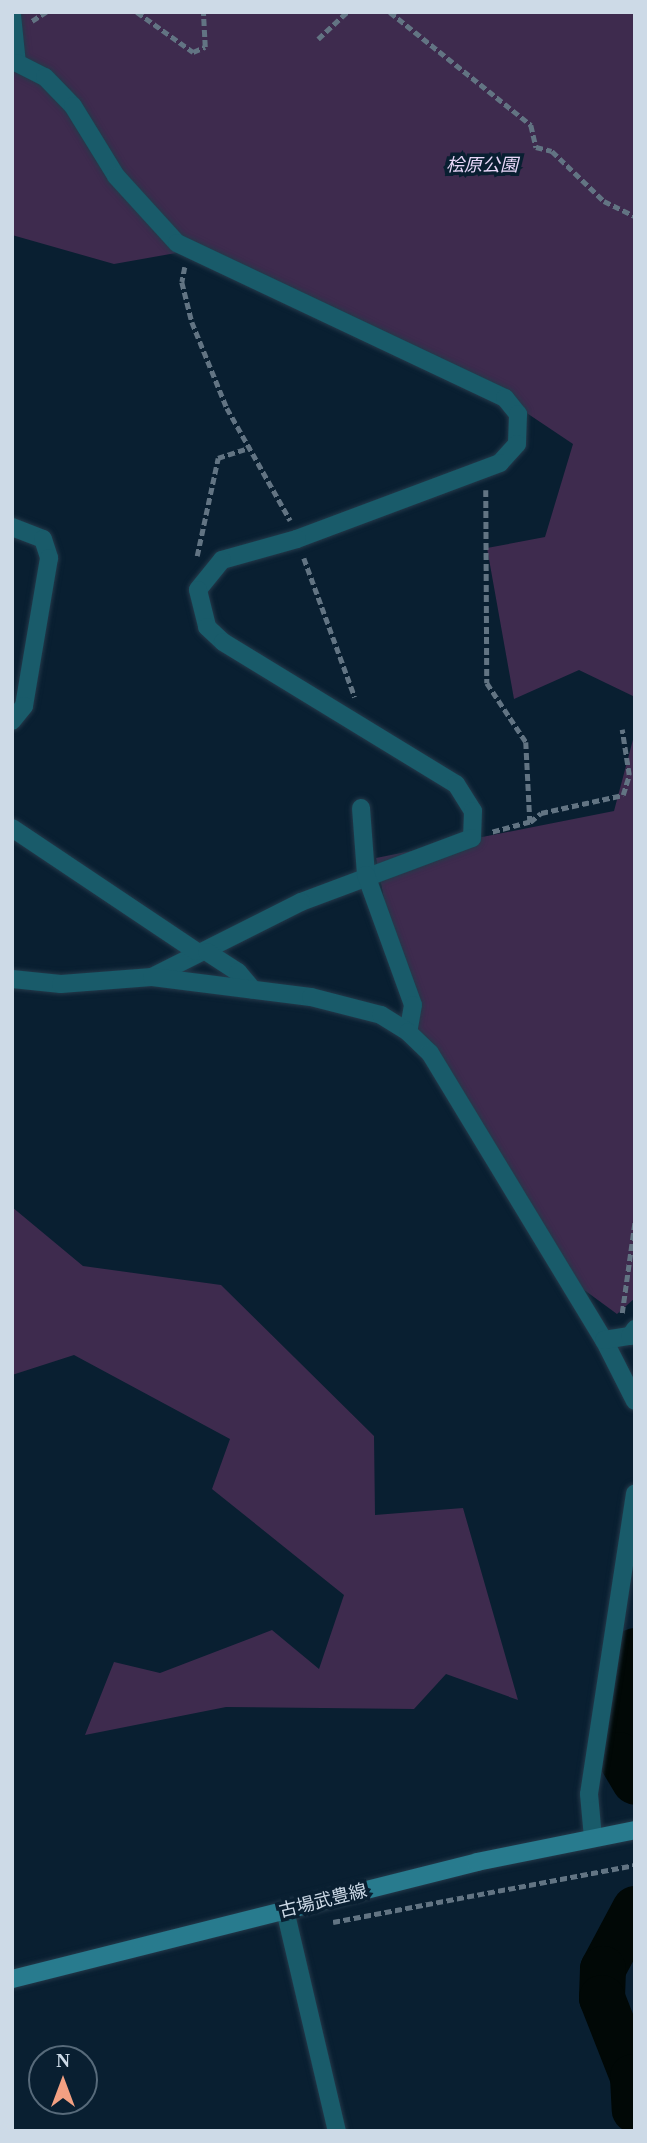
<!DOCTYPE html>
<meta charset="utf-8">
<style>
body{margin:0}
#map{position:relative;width:647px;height:2143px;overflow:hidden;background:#091f31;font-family:"Times New Roman","Noto Sans JP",serif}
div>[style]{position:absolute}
.green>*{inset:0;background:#3e2b4e}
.river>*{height:46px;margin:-23px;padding:0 23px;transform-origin:23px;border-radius:23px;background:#010806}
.path>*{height:4.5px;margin-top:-2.25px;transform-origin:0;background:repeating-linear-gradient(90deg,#627483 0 7px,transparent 0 10.5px)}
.roads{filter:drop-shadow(0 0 2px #24394a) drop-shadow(0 0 2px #24394a)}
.minor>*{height:18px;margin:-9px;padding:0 9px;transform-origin:9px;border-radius:9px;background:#195b6a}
.secondary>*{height:18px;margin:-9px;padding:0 9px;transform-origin:9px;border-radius:9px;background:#287b8e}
span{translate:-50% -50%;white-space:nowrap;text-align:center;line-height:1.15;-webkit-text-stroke:7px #091f31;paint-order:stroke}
.park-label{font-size:18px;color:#e8d7f8;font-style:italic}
.street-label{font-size:18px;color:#cddae7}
.frame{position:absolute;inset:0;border:14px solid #cddae7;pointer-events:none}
.north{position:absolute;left:28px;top:2045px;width:70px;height:70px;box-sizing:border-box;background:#091f31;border:2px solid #576a7a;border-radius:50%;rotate:0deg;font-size:19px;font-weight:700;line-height:28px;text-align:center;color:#cddae7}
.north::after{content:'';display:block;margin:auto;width:24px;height:32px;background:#f3a082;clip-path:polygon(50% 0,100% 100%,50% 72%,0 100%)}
</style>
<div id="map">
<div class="green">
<div style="clip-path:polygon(12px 12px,635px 12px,635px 697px,579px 670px,514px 699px,487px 548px,545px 537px,573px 444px,464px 371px,204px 248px,114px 264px,12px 235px)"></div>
<div style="clip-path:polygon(635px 732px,635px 1298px,617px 1314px,576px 1284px,409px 1026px,376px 858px,614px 811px)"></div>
<div style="clip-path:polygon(12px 1207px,83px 1266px,221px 1285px,374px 1436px,375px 1515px,463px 1508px,518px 1700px,446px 1674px,414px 1709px,226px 1707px,85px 1735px,114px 1662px,160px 1673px,272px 1630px,319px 1669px,344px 1595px,212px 1489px,230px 1439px,74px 1355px,12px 1375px)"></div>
</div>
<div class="river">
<div style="left:635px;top:1651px;width:105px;rotate:98.7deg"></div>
<div style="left:619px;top:1755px;width:31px;rotate:59deg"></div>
<div style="left:635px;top:1909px;width:68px;rotate:118.1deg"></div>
<div style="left:603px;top:1969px;width:29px;rotate:92deg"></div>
<div style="left:602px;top:1998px;width:85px;rotate:68.6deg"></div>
<div style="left:633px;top:2077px;width:33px;rotate:87deg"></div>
</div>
<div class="path">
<div style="left:137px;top:12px;width:69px;rotate:35.5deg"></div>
<div style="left:193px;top:52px;width:13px;rotate:-23deg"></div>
<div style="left:205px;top:47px;width:35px;rotate:-93deg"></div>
<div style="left:390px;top:12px;width:181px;rotate:38.7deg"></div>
<div style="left:531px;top:125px;width:23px;rotate:77deg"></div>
<div style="left:536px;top:147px;width:16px;rotate:14deg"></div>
<div style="left:552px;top:151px;width:72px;rotate:43.9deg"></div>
<div style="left:604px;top:201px;width:34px;rotate:26deg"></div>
<div style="left:32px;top:21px;width:17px;rotate:-33deg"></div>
<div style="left:318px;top:39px;width:40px;rotate:-43deg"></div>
<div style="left:185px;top:267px;width:15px;rotate:101deg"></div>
<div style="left:182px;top:282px;width:41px;rotate:76deg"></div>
<div style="left:192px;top:322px;width:93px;rotate:67.9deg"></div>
<div style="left:227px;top:408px;width:129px;rotate:60.6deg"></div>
<div style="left:486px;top:490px;width:193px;rotate:89.7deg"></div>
<div style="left:487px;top:683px;width:71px;rotate:56.5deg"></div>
<div style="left:526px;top:742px;width:80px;rotate:87.1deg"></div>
<div style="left:530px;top:822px;width:39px;rotate:165deg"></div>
<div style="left:197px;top:556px;width:100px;rotate:-77.9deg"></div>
<div style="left:218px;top:458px;width:35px;rotate:-18deg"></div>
<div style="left:304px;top:558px;width:148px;rotate:69.9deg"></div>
<div style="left:530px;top:822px;width:14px;rotate:-39deg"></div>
<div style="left:541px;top:813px;width:84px;rotate:-12.4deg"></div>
<div style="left:623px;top:795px;width:21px;rotate:-73deg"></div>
<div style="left:629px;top:775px;width:46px;rotate:-98.8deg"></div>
<div style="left:622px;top:1313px;width:93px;rotate:-82deg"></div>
<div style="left:333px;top:1922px;width:307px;rotate:-10.7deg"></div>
</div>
<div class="roads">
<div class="minor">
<div style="left:12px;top:15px;width:48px;rotate:84.1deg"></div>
<div style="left:17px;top:63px;width:31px;rotate:27deg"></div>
<div style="left:45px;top:77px;width:40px;rotate:46deg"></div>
<div style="left:73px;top:106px;width:82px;rotate:58.4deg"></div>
<div style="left:116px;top:176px;width:91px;rotate:47.7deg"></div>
<div style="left:177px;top:243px;width:363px;rotate:25.3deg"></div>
<div style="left:505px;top:398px;width:21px;rotate:51deg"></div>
<div style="left:518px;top:414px;width:30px;rotate:92deg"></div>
<div style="left:517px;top:444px;width:25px;rotate:132deg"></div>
<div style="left:500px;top:463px;width:217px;rotate:159.5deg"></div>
<div style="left:297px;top:539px;width:78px;rotate:164.4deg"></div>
<div style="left:222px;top:560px;width:38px;rotate:129deg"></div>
<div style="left:198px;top:590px;width:38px;rotate:76deg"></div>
<div style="left:207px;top:627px;width:22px;rotate:43deg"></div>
<div style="left:223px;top:642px;width:273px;rotate:31.4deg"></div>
<div style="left:456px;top:784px;width:32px;rotate:58deg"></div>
<div style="left:473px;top:811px;width:27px;rotate:92deg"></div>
<div style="left:472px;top:838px;width:183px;rotate:159.5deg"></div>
<div style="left:301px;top:902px;width:167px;rotate:153.3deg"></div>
<div style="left:12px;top:527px;width:33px;rotate:21deg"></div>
<div style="left:43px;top:539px;width:20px;rotate:72deg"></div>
<div style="left:49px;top:558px;width:150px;rotate:99.6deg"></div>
<div style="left:24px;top:706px;width:19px;rotate:129deg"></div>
<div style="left:361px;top:808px;width:67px;rotate:85.7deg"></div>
<div style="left:366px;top:875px;width:138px;rotate:70.1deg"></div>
<div style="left:413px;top:1005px;width:27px;rotate:100deg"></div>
<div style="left:12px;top:828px;width:221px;rotate:33.8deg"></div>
<div style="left:207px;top:952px;width:37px;rotate:33deg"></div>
<div style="left:238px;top:972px;width:23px;rotate:50deg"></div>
<div style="left:12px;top:979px;width:49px;rotate:5.8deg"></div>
<div style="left:61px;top:984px;width:91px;rotate:-4.4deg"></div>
<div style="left:152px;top:977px;width:160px;rotate:7.2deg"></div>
<div style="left:311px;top:997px;width:72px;rotate:14.4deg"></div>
<div style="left:381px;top:1015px;width:32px;rotate:32deg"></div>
<div style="left:408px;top:1032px;width:30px;rotate:44deg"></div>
<div style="left:430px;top:1053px;width:336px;rotate:58.8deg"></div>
<div style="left:604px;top:1340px;width:68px;rotate:63.1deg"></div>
<div style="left:604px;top:1340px;width:26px;rotate:-9deg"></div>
<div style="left:630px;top:1336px;width:9px;rotate:-54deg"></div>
<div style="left:593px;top:1838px;width:44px;rotate:-95.2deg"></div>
<div style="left:589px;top:1794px;width:304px;rotate:-81.3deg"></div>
<div style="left:285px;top:1910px;width:227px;rotate:76.8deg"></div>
</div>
<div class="secondary">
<div style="left:12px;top:1979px;width:479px;rotate:-14.1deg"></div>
<div style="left:477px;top:1862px;width:161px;rotate:-11.4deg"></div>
</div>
</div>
<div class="park-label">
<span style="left:482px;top:165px">桧原公園</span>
</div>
<div class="street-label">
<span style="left:323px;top:1901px;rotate:-14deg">古場武豊線</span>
</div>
<div class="frame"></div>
<div class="north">N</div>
</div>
